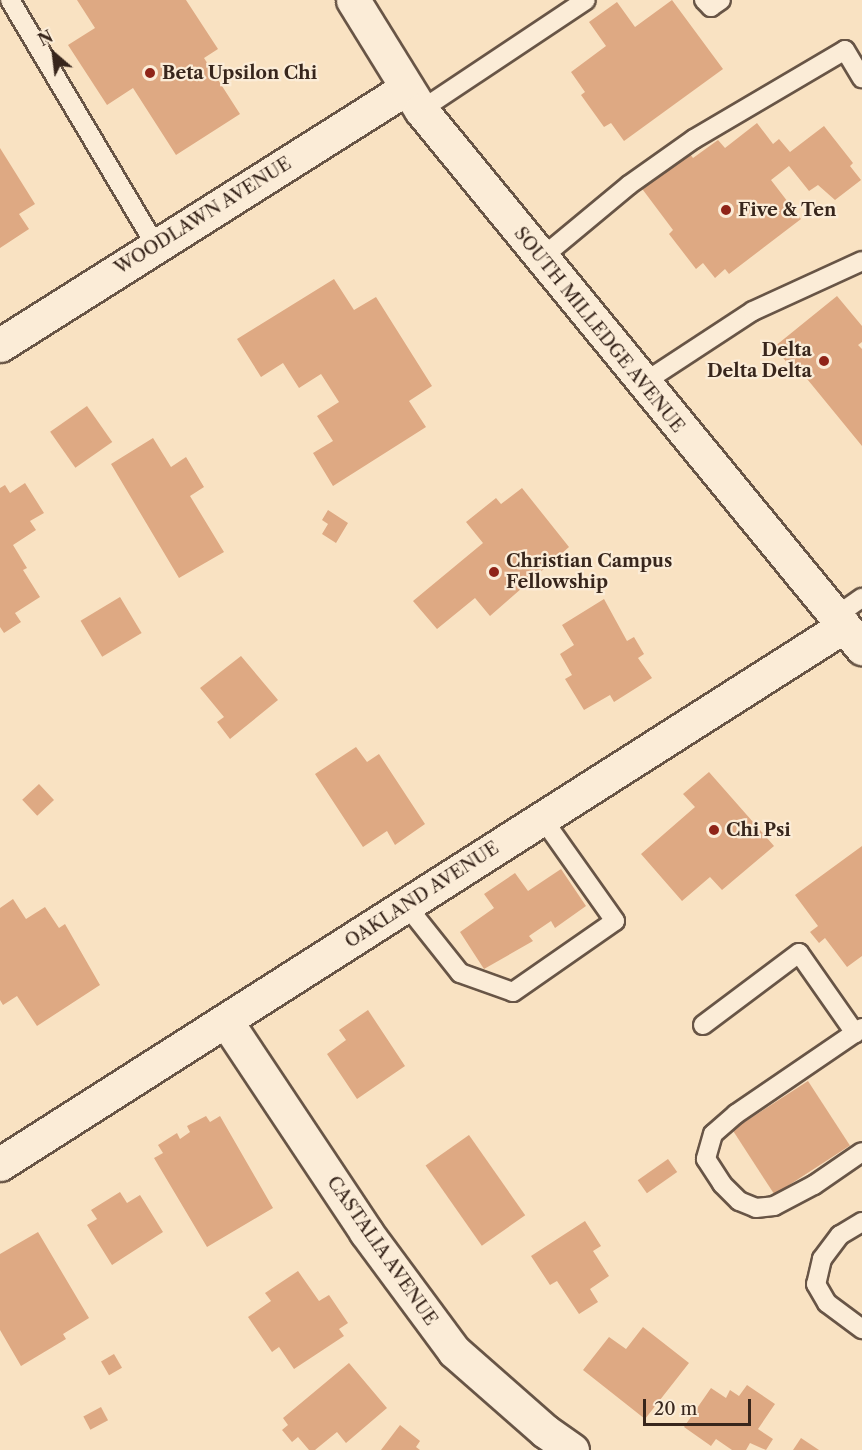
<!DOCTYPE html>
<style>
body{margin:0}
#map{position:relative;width:862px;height:1450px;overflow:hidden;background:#f9e2c2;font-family:"Libre Caslon Text",serif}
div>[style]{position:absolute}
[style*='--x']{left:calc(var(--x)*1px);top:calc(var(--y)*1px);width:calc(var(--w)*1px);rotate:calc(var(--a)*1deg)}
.building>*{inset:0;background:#dea983;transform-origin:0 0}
.roads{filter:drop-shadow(2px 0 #685546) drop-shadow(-2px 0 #685546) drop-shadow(0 2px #685546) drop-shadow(0 -2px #685546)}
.service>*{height:18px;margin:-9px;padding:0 9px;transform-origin:9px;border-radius:9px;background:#fbecd7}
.minor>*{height:33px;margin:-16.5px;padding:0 16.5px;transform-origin:16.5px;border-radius:16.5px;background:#fbecd7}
.secondary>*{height:33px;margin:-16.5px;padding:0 16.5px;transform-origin:16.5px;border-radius:16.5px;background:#fbecd7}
.dots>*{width:16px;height:16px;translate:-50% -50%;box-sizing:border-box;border:3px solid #fbecd7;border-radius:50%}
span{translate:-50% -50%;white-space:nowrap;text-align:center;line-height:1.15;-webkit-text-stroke:4.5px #fbecd7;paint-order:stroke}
.poi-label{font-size:18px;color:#38261c;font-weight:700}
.left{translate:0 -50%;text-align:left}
.right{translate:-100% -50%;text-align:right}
.street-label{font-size:18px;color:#38261c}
.north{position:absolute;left:24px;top:24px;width:60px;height:60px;-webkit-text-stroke:4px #fbecd7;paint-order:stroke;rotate:332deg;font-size:16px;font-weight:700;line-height:24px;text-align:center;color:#38261c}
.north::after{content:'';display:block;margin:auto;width:21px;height:27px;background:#38261c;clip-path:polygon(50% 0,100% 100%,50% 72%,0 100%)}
.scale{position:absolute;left:643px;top:1399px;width:108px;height:27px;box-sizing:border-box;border:3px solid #38261c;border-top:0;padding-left:8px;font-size:18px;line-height:21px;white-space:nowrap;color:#38261c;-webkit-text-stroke:4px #fbecd7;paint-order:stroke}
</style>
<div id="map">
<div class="building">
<i style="clip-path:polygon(77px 0,186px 0,218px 49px,204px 58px,240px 114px,176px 155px,133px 88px,107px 105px,68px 45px,95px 28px)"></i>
<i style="clip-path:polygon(672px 0,723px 69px,624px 141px,611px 123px,604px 127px,581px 95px,585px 92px,571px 72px,606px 46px,589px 22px,617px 2px,635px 27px)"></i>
<i style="clip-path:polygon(757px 123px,773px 144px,779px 139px,790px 152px,824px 126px,853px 163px,850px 166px,861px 180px,835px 200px,818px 185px,809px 191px,789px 166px,771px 180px,801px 219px,729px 274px,725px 269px,715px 278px,703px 263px,696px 269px,669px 234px,673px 230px,640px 186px,687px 150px,693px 158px,718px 140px,725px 148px)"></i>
<i style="clip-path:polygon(0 148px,35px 204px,19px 214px,29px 229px,0 248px)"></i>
<i style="clip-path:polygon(334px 279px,354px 310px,376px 297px,432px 386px,409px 401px,426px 427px,333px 486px,313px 453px,333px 441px,317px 416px,339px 402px,321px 374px,299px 388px,283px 363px,261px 377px,237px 339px)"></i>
<i style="clip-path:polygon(837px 296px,862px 326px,862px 342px,858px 345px,862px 349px,862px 446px,803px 374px,799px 377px,774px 347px)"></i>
<i style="left:87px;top:406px;width:44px;height:45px;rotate:55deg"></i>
<i style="clip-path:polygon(153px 438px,171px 467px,186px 457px,204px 487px,190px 496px,224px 552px,179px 578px,111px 464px)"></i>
<i style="clip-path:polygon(25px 483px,44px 513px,30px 521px,36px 530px,13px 545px,27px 568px,23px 570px,40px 597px,15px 613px,21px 622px,4px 633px,0 627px,0 488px,5px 485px,10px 493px)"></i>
<i style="clip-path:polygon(522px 488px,569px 547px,490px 616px,475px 598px,437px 629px,413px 601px,483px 543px,466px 522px,496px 498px,501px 504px)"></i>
<i style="clip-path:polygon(328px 510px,348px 523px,336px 543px,322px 534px,328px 524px,322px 520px)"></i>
<i style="left:120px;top:597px;width:42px;height:46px;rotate:59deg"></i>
<i style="clip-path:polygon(604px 599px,627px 641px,634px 637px,644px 654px,638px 658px,652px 678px,614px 702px,610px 695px,584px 710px,565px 679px,572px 675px,560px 654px,574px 645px,562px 625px)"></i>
<i style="clip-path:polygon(241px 656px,278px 700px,230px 739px,217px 722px,224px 717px,200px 688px)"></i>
<i style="clip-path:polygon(356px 747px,367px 762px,379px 754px,425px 824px,395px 845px,387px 831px,363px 847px,315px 774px)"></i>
<i style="clip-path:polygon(709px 772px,774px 846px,722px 890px,710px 877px,682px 901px,641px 854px,695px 807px,683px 794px)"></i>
<i style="left:39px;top:784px;width:22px;height:23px;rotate:47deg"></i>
<i style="clip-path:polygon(862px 846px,862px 956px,847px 967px,825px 938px,819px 943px,810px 932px,818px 926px,795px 895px)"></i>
<i style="clip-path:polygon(561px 869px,586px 906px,555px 928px,551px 921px,529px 936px,533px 941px,484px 969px,460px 932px,494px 908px,484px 894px,515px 873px,528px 891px)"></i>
<i style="clip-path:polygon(13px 899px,26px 919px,45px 907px,59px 928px,65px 924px,100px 985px,37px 1026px,17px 996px,3px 1005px,0 1000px,0 908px)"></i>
<i style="clip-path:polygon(368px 1010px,405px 1066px,357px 1099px,327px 1054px,346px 1040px,339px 1030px)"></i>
<i style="left:808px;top:1081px;width:77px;height:90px;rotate:57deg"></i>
<i style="clip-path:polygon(206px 1116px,210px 1122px,220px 1116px,273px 1208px,207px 1247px,154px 1158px,163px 1153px,158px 1145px,177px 1133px,180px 1139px,190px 1132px,187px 1126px)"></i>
<i style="left:469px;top:1135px;width:98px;height:53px;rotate:55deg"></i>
<i style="left:668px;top:1159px;width:16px;height:37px;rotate:55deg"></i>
<i style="clip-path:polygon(120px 1192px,127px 1203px,140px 1195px,163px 1232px,112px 1265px,87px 1225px,97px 1219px,91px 1210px)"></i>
<i style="clip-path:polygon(585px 1221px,601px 1246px,593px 1251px,609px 1276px,590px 1289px,598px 1302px,579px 1314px,557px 1281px,550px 1285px,531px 1256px)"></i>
<i style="clip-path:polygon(38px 1232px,89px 1318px,63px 1334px,66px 1339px,21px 1366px,0 1330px,0 1254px)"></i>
<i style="clip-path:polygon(298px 1271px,319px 1301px,329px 1295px,348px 1323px,339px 1329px,344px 1336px,294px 1369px,279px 1347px,272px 1352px,248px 1317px,271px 1301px,265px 1293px)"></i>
<i style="clip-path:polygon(643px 1327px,689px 1363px,645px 1419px,583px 1370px,609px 1337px,626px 1349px)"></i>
<i style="left:114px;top:1354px;width:16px;height:15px;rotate:60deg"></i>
<i style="clip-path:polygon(349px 1363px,387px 1408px,346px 1443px,337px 1432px,315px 1450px,309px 1450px,298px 1437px,292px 1442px,282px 1430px,288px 1425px,283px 1418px)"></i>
<i style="clip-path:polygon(747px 1385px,775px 1404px,758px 1429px,773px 1439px,766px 1450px,750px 1443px,746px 1450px,732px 1450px,716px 1439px,711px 1446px,684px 1427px,711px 1388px,726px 1398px,730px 1390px,739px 1396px)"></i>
<i style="left:101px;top:1407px;width:15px;height:20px;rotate:62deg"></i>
<i style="clip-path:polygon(400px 1425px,420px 1441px,416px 1447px,420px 1450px,381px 1450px)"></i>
<i style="clip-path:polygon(801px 1438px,819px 1450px,793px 1450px)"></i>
</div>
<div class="roads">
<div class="service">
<i style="--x:10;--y:0;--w:286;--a:59.3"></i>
<i style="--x:704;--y:0;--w:10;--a:45"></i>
<i style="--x:711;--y:7;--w:12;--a:-35"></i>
<i style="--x:421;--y:110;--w:198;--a:-33.7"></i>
<i style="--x:540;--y:259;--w:116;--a:-39.7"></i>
<i style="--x:629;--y:185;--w:80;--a:-35.3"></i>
<i style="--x:694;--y:139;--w:175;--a:-30.5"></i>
<i style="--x:845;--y:50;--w:33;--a:59"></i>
<i style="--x:643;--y:383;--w:131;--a:-33.2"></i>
<i style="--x:753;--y:311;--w:120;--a:-24.6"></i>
<i style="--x:836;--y:616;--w:32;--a:-35"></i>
<i style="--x:406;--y:905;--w:87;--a:51.5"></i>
<i style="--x:460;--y:973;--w:56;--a:19.7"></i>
<i style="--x:513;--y:992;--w:124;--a:-34.8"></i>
<i style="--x:615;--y:921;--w:126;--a:-125.3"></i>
<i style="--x:703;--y:1025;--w:120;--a:-36.9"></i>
<i style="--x:799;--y:953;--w:98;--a:55"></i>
<i style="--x:862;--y:1028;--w:153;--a:145.7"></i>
<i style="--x:736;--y:1114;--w:30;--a:139"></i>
<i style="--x:713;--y:1134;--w:26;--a:106"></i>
<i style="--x:706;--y:1159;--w:30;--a:57"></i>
<i style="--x:722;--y:1184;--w:24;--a:45"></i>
<i style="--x:739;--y:1201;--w:18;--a:22"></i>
<i style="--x:756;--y:1208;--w:18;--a:-6"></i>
<i style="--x:774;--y:1206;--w:45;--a:-27.7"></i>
<i style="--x:814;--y:1185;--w:58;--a:-34.5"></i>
<i style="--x:862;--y:1222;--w:26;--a:149"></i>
<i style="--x:840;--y:1235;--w:30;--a:127"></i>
<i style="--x:822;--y:1259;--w:26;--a:103"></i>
<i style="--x:816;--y:1284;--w:22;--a:60"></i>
<i style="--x:827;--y:1303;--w:44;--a:36.6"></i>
</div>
<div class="minor">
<i style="--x:0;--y:345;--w:481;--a:-32.3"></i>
<i style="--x:226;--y:1021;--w:253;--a:56.4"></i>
<i style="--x:366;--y:1232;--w:148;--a:53.5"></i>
<i style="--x:454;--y:1351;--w:121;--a:41.3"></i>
<i style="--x:545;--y:1431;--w:33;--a:35"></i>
<i style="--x:0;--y:1164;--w:1001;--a:-32.52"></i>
</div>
<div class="secondary">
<i style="--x:353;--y:0;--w:129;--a:58.3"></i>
<i style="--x:421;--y:110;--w:696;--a:50.66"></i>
</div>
</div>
<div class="dots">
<i style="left:150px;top:73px;background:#8f2418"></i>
<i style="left:726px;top:210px;background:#8f2418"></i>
<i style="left:824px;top:361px;background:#8f2418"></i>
<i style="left:494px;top:572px;background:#8f2418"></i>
<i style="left:714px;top:830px;background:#8f2418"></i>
</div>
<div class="poi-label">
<span class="left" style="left:162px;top:73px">Beta Upsilon Chi</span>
<span class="left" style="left:738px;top:210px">Five &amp; Ten</span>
<span class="right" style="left:812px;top:361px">Delta<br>Delta Delta</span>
<span class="left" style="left:506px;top:572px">Christian Campus<br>Fellowship</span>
<span class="left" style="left:726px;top:830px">Chi Psi</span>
</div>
<div class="street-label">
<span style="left:203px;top:216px;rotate:-32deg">WOODLAWN AVENUE</span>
<span style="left:599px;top:330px;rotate:51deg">SOUTH MILLEDGE AVENUE</span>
<span style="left:422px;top:895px;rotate:-33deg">OAKLAND AVENUE</span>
<span style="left:382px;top:1251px;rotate:55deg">CASTALIA AVENUE</span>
</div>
<div class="north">N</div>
<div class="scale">20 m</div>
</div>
